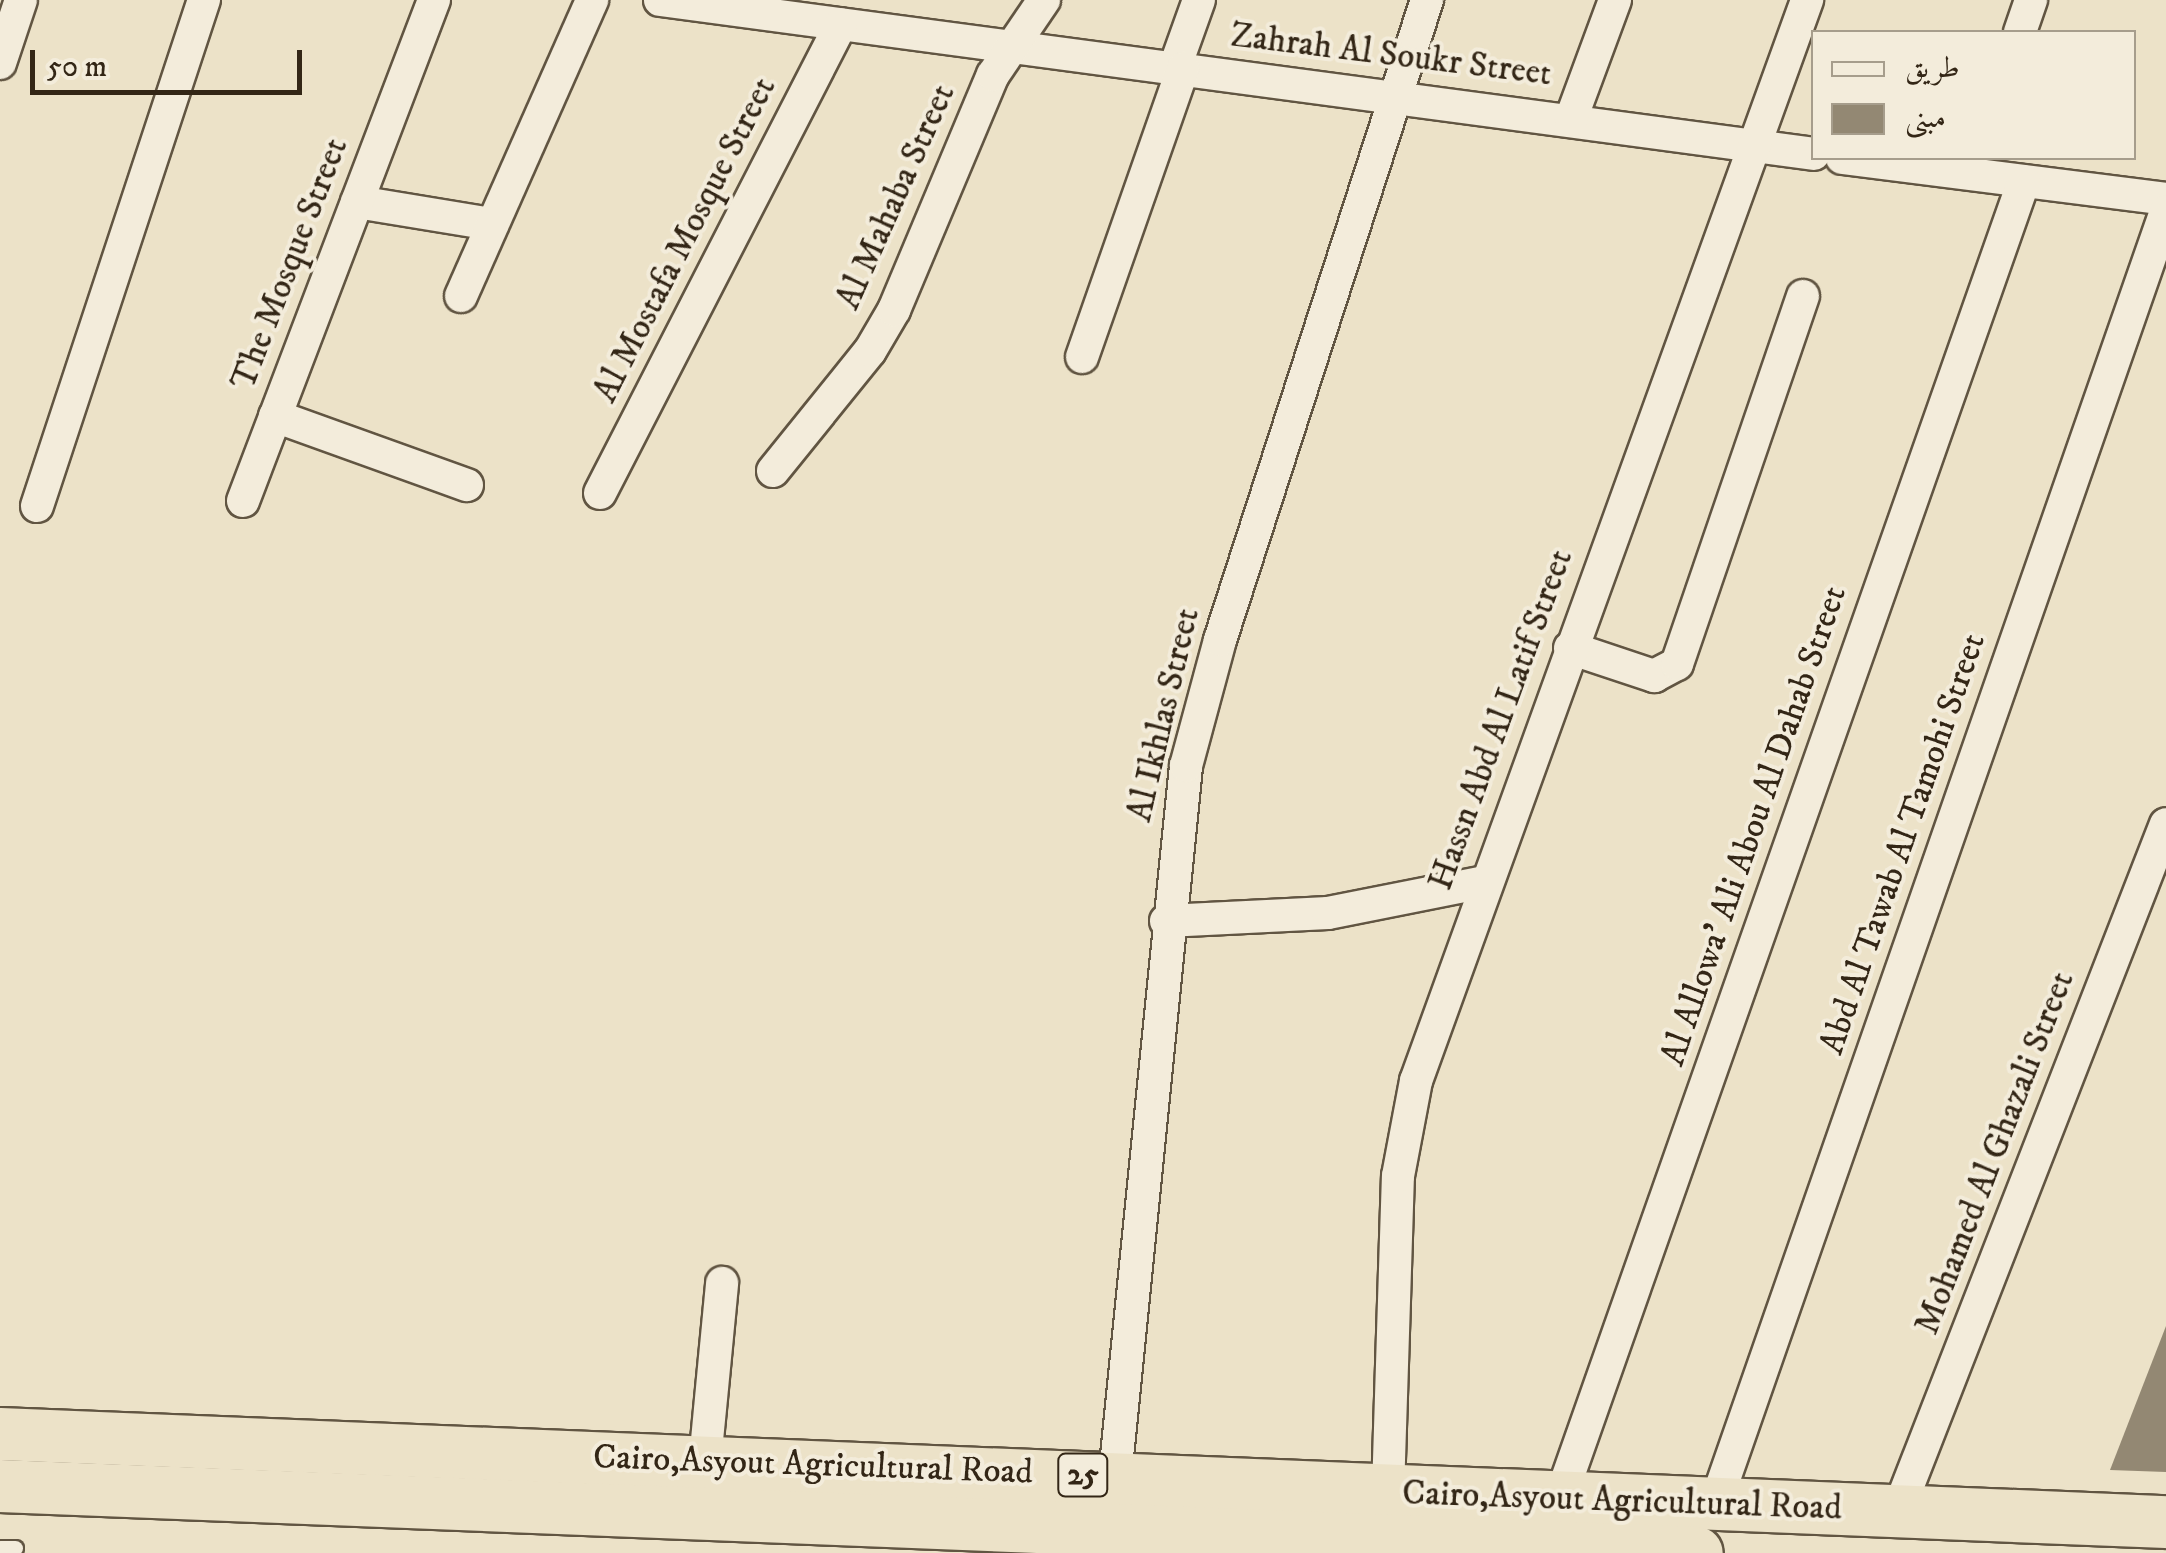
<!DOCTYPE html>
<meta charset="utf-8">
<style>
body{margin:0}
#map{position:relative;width:2166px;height:1553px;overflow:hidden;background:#ece2c8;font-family:"IM FELL DW Pica",Amiri,serif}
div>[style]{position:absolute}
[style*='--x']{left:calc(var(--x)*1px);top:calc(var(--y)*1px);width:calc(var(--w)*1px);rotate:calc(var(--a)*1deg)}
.building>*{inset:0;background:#938873}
.roads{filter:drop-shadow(2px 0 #615542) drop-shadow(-2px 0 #615542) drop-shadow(0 2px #615542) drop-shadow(0 -2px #615542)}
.service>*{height:15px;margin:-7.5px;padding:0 7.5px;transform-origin:7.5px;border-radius:7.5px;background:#f3ecdb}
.minor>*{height:32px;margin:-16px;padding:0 16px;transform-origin:16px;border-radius:16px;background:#f3ecdb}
.trunk>*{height:52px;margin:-26px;padding:0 26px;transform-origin:26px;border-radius:26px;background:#ece2c8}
span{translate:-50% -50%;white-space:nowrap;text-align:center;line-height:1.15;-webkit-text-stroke:8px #f3ecdb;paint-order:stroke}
.shield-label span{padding:2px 8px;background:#f3ecdb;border:2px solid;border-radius:8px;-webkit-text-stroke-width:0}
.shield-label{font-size:32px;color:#332616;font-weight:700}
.street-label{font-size:35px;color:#332616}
.legend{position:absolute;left:1811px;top:30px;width:325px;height:130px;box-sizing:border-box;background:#f3ecdb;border:2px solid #a69d8c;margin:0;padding:12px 18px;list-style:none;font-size:30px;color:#332616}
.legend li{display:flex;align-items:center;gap:20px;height:50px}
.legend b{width:50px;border:2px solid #a69d8c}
.scale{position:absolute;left:30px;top:50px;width:272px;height:45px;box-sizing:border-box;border:5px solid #332616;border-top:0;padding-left:12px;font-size:30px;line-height:35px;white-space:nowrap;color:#332616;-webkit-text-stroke:8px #f3ecdb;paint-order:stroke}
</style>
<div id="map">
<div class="building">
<i style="clip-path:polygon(2166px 1326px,2166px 1472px,2110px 1470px)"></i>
</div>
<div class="roads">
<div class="service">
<i style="--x:0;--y:1548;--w:15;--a:0"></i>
</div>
<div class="minor">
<i style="--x:660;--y:0;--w:1164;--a:7.6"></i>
<i style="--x:2020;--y:32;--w:34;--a:-71"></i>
<i style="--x:0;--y:63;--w:66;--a:-71.6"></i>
<i style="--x:1175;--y:67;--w:71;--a:-70.3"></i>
<i style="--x:1571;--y:119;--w:127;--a:-69.7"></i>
<i style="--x:1842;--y:158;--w:327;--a:7.2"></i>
<i style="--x:357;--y:202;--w:137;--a:9.3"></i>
<i style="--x:461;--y:296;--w:324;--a:-66.1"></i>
<i style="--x:1082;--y:357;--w:306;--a:-70.7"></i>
<i style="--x:275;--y:416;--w:204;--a:19.8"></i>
<i style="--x:773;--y:471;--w:154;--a:-51.1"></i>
<i style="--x:870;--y:351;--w:48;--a:-59.7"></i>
<i style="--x:894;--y:310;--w:255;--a:-67.2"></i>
<i style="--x:993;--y:75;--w:91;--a:-55.8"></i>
<i style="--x:600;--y:493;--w:527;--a:-62.8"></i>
<i style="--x:243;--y:501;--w:536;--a:-69.13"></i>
<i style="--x:37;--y:506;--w:533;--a:-71.74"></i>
<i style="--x:1570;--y:648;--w:89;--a:18.4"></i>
<i style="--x:1654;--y:676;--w:26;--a:-28"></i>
<i style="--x:1677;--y:664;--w:389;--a:-71.1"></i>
<i style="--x:1166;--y:921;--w:162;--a:-2.8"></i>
<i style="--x:1328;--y:913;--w:160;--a:-11.2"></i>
<i style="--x:705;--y:1461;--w:179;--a:-84.5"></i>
<i style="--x:1115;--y:1476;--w:714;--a:-84.29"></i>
<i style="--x:1186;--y:766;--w:131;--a:-74.9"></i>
<i style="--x:1220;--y:640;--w:673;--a:-72.08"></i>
<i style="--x:1388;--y:1492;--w:316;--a:-88.2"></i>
<i style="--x:1398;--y:1176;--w:97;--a:-79.3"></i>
<i style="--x:1416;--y:1081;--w:1150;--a:-70.11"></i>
<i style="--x:1560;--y:1499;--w:1397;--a:-70.61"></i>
<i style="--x:1715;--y:1505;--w:1370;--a:-70.78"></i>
<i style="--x:1898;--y:1511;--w:737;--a:-68.69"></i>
</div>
<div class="trunk">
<i style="--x:0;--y:1434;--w:2168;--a:2.33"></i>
<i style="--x:0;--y:1486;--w:1698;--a:2.26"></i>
</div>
</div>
<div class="shield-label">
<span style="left:1083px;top:1475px">25</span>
</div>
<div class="street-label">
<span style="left:1391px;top:55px;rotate:7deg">Zahrah Al Soukr Street</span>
<span style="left:896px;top:197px;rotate:-66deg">Al Mahaba Street</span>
<span style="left:685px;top:240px;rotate:-63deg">Al Mostafa Mosque Street</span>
<span style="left:290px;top:264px;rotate:-69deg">The Mosque Street</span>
<span style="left:1164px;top:715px;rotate:-77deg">Al Ikhlas Street</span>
<span style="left:1501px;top:720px;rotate:-70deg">Hassn Abd Al Latif Street</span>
<span style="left:1754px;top:826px;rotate:-71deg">Al Allowa' Ali Abou Al Dahab Street</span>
<span style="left:1903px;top:844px;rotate:-71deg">Abd Al Tawab Al Tamohi Street</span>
<span style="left:1995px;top:1153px;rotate:-69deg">Mohamed Al Ghazali Street</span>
<span style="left:813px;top:1465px;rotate:2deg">Cairo,Asyout Agricultural Road</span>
<span style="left:1622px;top:1501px;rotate:2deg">Cairo,Asyout Agricultural Road</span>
</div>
<ul class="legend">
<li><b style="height:12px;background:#f3ecdb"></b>طريق</li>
<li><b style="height:28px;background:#938873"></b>مبنى</li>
</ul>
<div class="scale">50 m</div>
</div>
